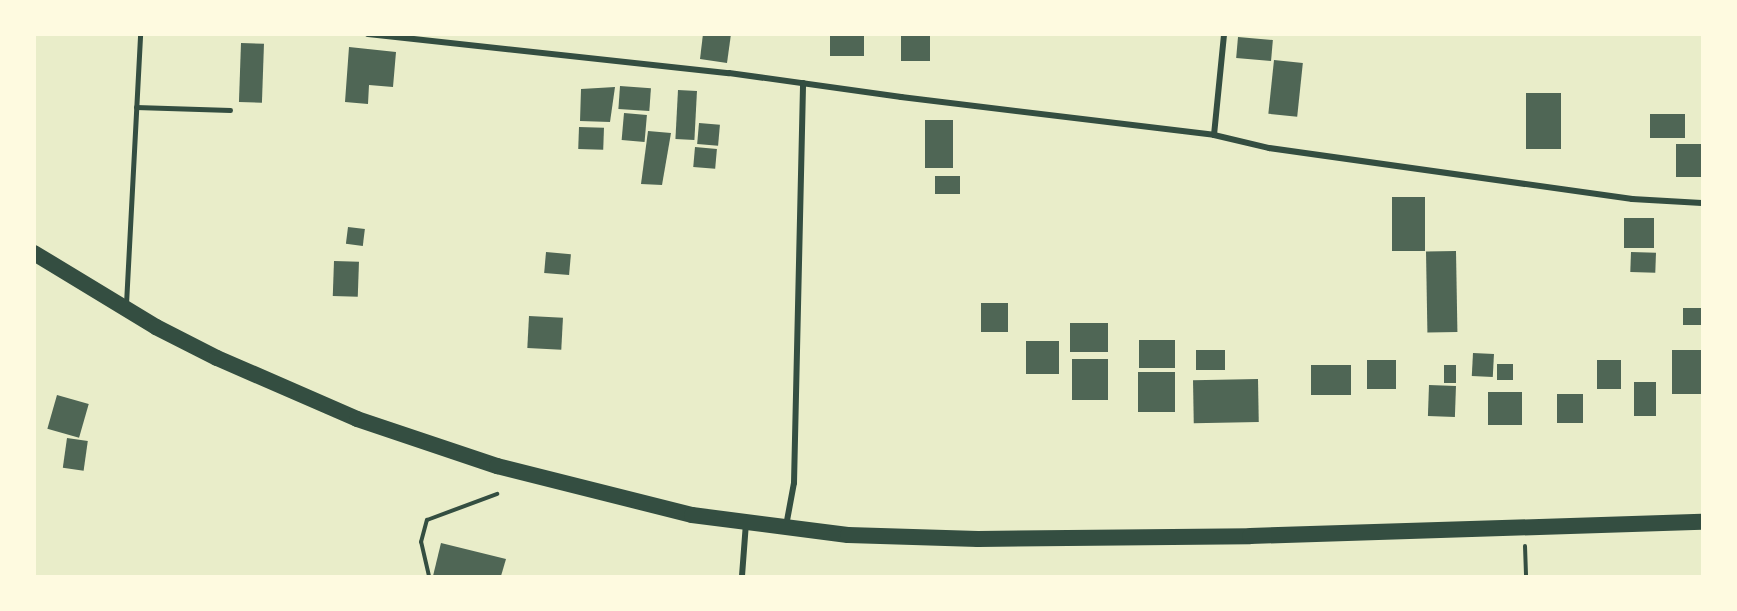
<!DOCTYPE html>
<style>
body{margin:0}
#map{position:relative;width:1737px;height:611px;overflow:hidden;background:#e9edc9;font-family:Ubuntu,sans-serif}
div>[style]{position:absolute}
[style*='--x']{left:calc(var(--x)*1px);top:calc(var(--y)*1px);width:calc(var(--w)*1px);rotate:calc(var(--a)*1deg)}
.building>*{inset:0;background:#4f6655;transform-origin:0 0}
.path>*{height:4px;margin:-2px;padding:0 2px;transform-origin:2px;border-radius:2px;background:#344e41}
.service>*{height:4.5px;margin:-2.25px;padding:0 2.25px;transform-origin:2.25px;border-radius:2.25px;background:#344e41}
.minor>*{height:6px;margin:-3px;padding:0 3px;transform-origin:3px;border-radius:3px;background:#344e41}
.trunk>*{height:16px;margin:-8px;padding:0 8px;transform-origin:8px;border-radius:8px;background:#344e41}
span{translate:-50% -50%;white-space:nowrap;text-align:center;line-height:1.15;-webkit-text-stroke:4.5px #fefae0;paint-order:stroke}
.frame{position:absolute;inset:0;border:36px solid #fefae0;pointer-events:none}
</style>
<div id="map">
<div class="building">
<i style="clip-path:polygon(703px 34px,731px 34px,727px 63px,700px 59px)"></i>
<i style="left:830px;top:34px;width:34px;height:22px"></i>
<i style="left:901px;top:34px;width:29px;height:27px"></i>
<i style="left:1238px;top:37px;width:35px;height:21px;rotate:5deg"></i>
<i style="left:241px;top:43px;width:23px;height:59px;rotate:2deg"></i>
<i style="clip-path:polygon(349px 47px,396px 52px,393px 87px,369px 85px,368px 104px,345px 102px)"></i>
<i style="left:1274px;top:60px;width:29px;height:54px;rotate:6deg"></i>
<i style="left:620px;top:86px;width:31px;height:23px;rotate:4deg"></i>
<i style="clip-path:polygon(615px 87px,610px 122px,580px 121px,581px 89px)"></i>
<i style="left:678px;top:90px;width:19px;height:49px;rotate:3deg"></i>
<i style="left:1526px;top:93px;width:35px;height:56px"></i>
<i style="left:624px;top:113px;width:23px;height:27px;rotate:5deg"></i>
<i style="left:1650px;top:114px;width:35px;height:24px"></i>
<i style="left:925px;top:120px;width:28px;height:48px"></i>
<i style="left:699px;top:123px;width:21px;height:21px;rotate:5deg"></i>
<i style="left:579px;top:127px;width:25px;height:22px;rotate:2deg"></i>
<i style="clip-path:polygon(648px 131px,671px 133px,662px 185px,641px 184px)"></i>
<i style="left:1676px;top:144px;width:26px;height:33px"></i>
<i style="left:695px;top:147px;width:22px;height:20px;rotate:5deg"></i>
<i style="left:935px;top:176px;width:25px;height:18px"></i>
<i style="left:1392px;top:197px;width:33px;height:54px"></i>
<i style="left:1624px;top:218px;width:30px;height:30px"></i>
<i style="left:348px;top:227px;width:17px;height:17px;rotate:7deg"></i>
<i style="left:1456px;top:251px;width:81px;height:30px;rotate:89deg"></i>
<i style="left:546px;top:252px;width:25px;height:21px;rotate:5deg"></i>
<i style="left:1631px;top:252px;width:25px;height:20px;rotate:2deg"></i>
<i style="left:334px;top:261px;width:25px;height:35px;rotate:2deg"></i>
<i style="left:981px;top:303px;width:27px;height:29px"></i>
<i style="left:1683px;top:308px;width:19px;height:17px"></i>
<i style="left:529px;top:316px;width:34px;height:32px;rotate:3deg"></i>
<i style="left:1108px;top:323px;width:29px;height:38px;rotate:90deg"></i>
<i style="left:1139px;top:340px;width:36px;height:28px"></i>
<i style="left:1026px;top:341px;width:33px;height:33px"></i>
<i style="left:1196px;top:350px;width:29px;height:20px"></i>
<i style="left:1672px;top:350px;width:30px;height:44px"></i>
<i style="left:1473px;top:353px;width:21px;height:23px;rotate:3deg"></i>
<i style="left:1072px;top:359px;width:36px;height:41px"></i>
<i style="left:1367px;top:360px;width:29px;height:29px"></i>
<i style="left:1597px;top:360px;width:24px;height:29px"></i>
<i style="left:1497px;top:364px;width:16px;height:16px"></i>
<i style="left:1311px;top:365px;width:40px;height:30px"></i>
<i style="left:1444px;top:365px;width:12px;height:18px"></i>
<i style="left:1138px;top:372px;width:37px;height:40px"></i>
<i style="left:1258px;top:379px;width:43px;height:65px;rotate:89deg"></i>
<i style="left:1634px;top:382px;width:22px;height:34px"></i>
<i style="left:1429px;top:385px;width:27px;height:31px;rotate:2deg"></i>
<i style="left:1488px;top:392px;width:34px;height:33px"></i>
<i style="left:1557px;top:394px;width:26px;height:29px"></i>
<i style="left:57px;top:395px;width:33px;height:35px;rotate:16deg"></i>
<i style="left:67px;top:438px;width:21px;height:30px;rotate:8deg"></i>
<i style="clip-path:polygon(441px 543px,506px 559px,501px 576px,433px 576px)"></i>
</div>
<div class="path">
<i style="--x:1525;--y:546;--w:30;--a:88"></i>
<i style="--x:429;--y:576;--w:35;--a:-103"></i>
<i style="--x:421;--y:542;--w:23;--a:-75"></i>
<i style="--x:427;--y:520;--w:75;--a:-20.4"></i>
</div>
<div class="service">
<i style="--x:136;--y:107;--w:94;--a:1.8"></i>
<i style="--x:126;--y:304;--w:270;--a:-87"></i>
</div>
<div class="minor">
<i style="--x:368;--y:34;--w:363;--a:6.2"></i>
<i style="--x:729;--y:73;--w:174;--a:7.9"></i>
<i style="--x:901;--y:97;--w:315;--a:6.9"></i>
<i style="--x:1214;--y:135;--w:57;--a:13.3"></i>
<i style="--x:1269;--y:148;--w:367;--a:8"></i>
<i style="--x:1632;--y:199;--w:70;--a:3.3"></i>
<i style="--x:1214;--y:135;--w:101;--a:-84.3"></i>
<i style="--x:786;--y:526;--w:44;--a:-79.5"></i>
<i style="--x:794;--y:483;--w:400;--a:-88.7"></i>
<i style="--x:742;--y:576;--w:53;--a:-85.7"></i>
</div>
<div class="trunk">
<i style="--x:34;--y:253;--w:143;--a:31.2"></i>
<i style="--x:156;--y:327;--w:68;--a:26.9"></i>
<i style="--x:217;--y:358;--w:153;--a:23.5"></i>
<i style="--x:357;--y:419;--w:148;--a:18.6"></i>
<i style="--x:497;--y:466;--w:201;--a:14.1"></i>
<i style="--x:692;--y:515;--w:157;--a:7.3"></i>
<i style="--x:848;--y:535;--w:130;--a:1.8"></i>
<i style="--x:978;--y:539;--w:272;--a:-0.6"></i>
<i style="--x:1250;--y:536;--w:452;--a:-1.8"></i>
</div>
<div class="frame"></div>
</div>
